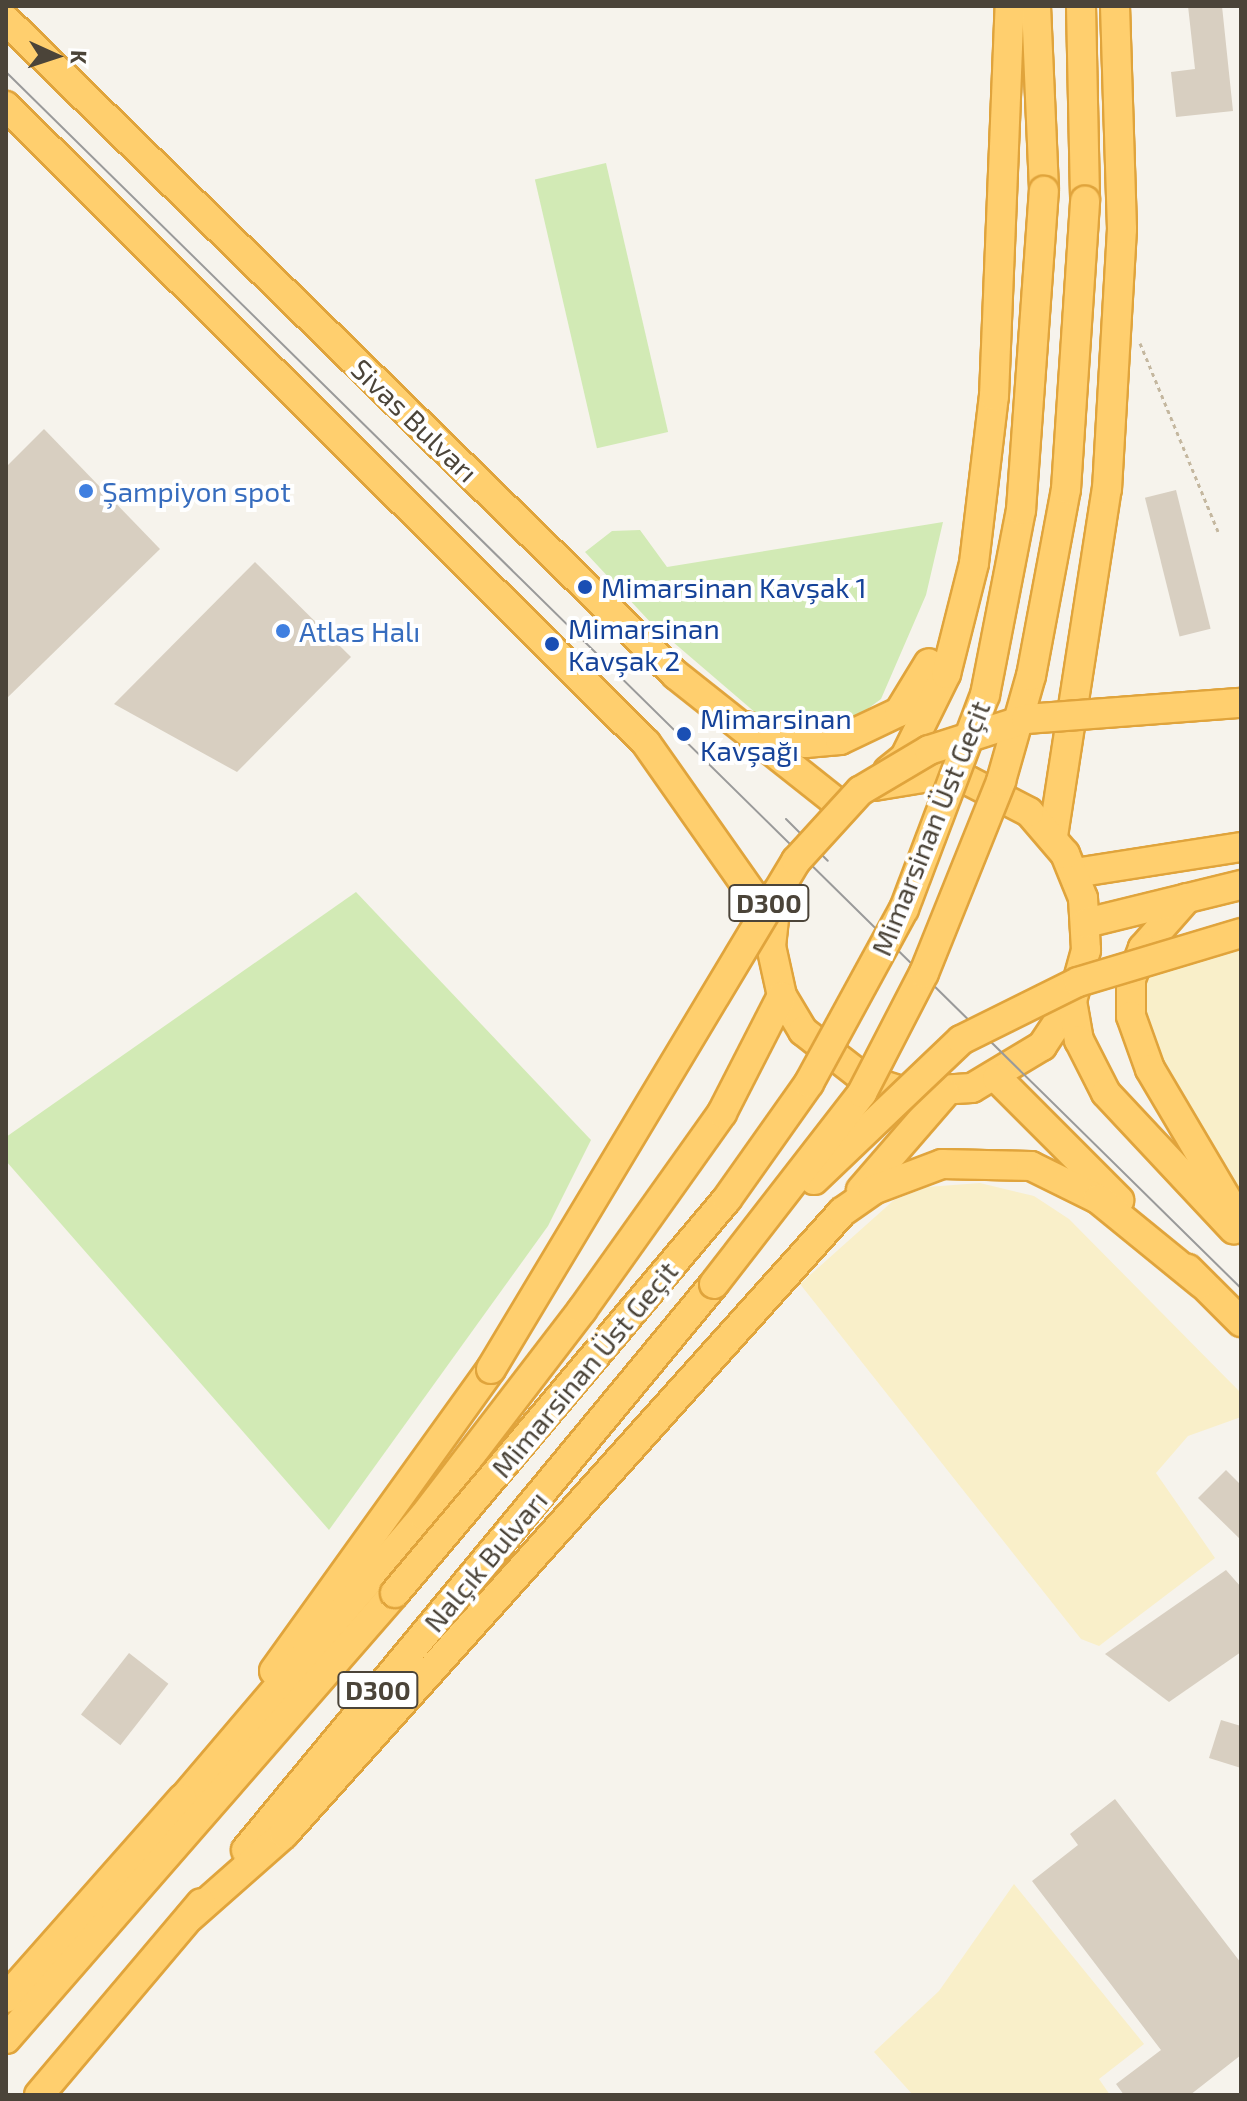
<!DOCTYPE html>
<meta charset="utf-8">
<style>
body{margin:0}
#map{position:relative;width:1247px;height:2101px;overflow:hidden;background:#f6f3ec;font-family:"Exo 2",sans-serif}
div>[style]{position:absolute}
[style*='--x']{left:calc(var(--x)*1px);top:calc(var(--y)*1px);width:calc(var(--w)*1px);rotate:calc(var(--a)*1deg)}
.green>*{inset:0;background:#d2eab5;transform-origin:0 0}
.sand>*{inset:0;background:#f9efc9}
.building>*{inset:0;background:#d8cfc1;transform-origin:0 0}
.path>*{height:3px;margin-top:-1.5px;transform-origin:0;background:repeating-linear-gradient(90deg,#c4b79f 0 4px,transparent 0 8px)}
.roads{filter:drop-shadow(2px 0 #e0a43c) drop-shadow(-2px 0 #e0a43c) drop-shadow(0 2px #e0a43c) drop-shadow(0 -2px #e0a43c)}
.highway>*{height:28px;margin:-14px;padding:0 14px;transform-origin:14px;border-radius:14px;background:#ffcf6e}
.tram>*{height:2px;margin:-1px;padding:0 1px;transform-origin:1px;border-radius:1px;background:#9a9a9a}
.bridges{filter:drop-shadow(2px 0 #e0a43c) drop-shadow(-2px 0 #e0a43c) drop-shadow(0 2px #e0a43c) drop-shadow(0 -2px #e0a43c)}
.highway-bridge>*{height:28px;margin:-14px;padding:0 14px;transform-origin:14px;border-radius:14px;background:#ffcf6e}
.dots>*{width:22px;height:22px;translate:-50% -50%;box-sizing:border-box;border:4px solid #fff;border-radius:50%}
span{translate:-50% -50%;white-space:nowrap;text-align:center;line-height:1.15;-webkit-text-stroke:8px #fff;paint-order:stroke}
.shield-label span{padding:2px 6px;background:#fff;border:2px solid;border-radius:6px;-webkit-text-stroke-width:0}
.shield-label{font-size:26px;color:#4b4439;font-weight:700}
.street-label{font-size:28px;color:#4b4439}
.shop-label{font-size:28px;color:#366cbe}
.left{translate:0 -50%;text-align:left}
.transit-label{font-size:28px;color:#164399}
.frame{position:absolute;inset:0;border:8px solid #4b4439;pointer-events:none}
.north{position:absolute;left:16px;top:16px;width:80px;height:80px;-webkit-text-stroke:6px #fff;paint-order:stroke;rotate:93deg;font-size:22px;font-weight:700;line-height:32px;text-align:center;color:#4b4439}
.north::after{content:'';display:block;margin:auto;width:28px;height:36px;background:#4b4439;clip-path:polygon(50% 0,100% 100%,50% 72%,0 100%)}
</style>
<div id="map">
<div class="green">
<i style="left:606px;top:163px;width:276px;height:73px;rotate:77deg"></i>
<i style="clip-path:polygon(943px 522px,926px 595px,881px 699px,858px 716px,818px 728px,757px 714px,652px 624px,585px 552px,612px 531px,640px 530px,667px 567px)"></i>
<i style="clip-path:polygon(356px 892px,591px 1140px,548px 1226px,329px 1530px,6px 1161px,6px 1137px)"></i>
</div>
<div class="sand">
<i style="clip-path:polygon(1241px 949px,1241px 1197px,1154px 1061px,1144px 1010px,1148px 973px)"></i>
<i style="clip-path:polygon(980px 1183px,1034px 1196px,1069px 1219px,1241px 1393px,1241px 1417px,1188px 1436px,1156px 1473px,1215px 1558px,1099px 1646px,1081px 1639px,800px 1284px,894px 1200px,927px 1187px)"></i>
<i style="clip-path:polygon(1014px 1884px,1144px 2044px,1099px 2079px,1110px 2095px,913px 2095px,874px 2052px,939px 1991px)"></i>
</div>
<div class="building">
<i style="clip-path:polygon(1188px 6px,1222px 6px,1233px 111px,1176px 117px,1171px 72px,1195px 69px)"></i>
<i style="clip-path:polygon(44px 429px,160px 549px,6px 699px,6px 467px)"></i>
<i style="left:1176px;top:490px;width:143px;height:32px;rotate:76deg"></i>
<i style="clip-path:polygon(255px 562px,351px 657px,237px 772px,114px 704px)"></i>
<i style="clip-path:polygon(1226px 1470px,1241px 1485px,1241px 1540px,1198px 1498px)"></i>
<i style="clip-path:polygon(1226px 1570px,1241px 1587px,1241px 1652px,1169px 1702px,1105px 1654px)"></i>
<i style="left:129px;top:1653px;width:50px;height:78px;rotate:38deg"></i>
<i style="clip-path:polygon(1221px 1720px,1241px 1726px,1241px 1768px,1209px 1758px)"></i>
<i style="clip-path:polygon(1115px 1799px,1241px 1963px,1241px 2055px,1190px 2095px,1124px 2095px,1116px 2084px,1161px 2050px,1032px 1881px,1078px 1845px,1070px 1834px)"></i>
</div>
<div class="path">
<i style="--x:1140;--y:343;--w:204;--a:67.5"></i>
</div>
<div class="roads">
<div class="highway">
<i style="--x:1036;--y:6;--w:185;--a:87.5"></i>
<i style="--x:1081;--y:6;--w:195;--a:88.8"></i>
<i style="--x:6;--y:20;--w:937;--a:44.35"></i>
<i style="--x:676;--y:675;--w:208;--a:38.4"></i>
<i style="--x:6;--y:106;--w:903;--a:44.87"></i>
<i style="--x:646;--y:743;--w:218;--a:54.9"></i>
<i style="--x:745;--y:726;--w:63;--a:15.6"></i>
<i style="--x:806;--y:743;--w:34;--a:-5"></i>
<i style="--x:840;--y:740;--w:65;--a:-25.4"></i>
<i style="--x:899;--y:712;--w:57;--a:-58.5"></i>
<i style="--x:888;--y:771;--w:22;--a:-39"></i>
<i style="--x:905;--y:757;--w:93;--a:-63.7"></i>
<i style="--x:946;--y:674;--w:114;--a:-75.8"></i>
<i style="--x:974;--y:563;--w:168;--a:-83.2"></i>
<i style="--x:994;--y:396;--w:390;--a:-87.7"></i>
<i style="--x:1053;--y:836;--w:351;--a:-81.2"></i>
<i style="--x:1107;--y:489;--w:260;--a:-86.7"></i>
<i style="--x:1122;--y:229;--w:223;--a:-91.8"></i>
<i style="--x:1075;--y:873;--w:168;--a:-8.9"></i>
<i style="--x:777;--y:892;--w:54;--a:96.3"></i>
<i style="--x:771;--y:946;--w:51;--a:77.6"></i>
<i style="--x:782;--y:996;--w:41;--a:59"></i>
<i style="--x:803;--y:1031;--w:80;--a:37.9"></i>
<i style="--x:866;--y:1080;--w:41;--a:17.1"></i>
<i style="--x:905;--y:1092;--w:67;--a:-3.4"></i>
<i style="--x:972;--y:1088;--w:82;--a:-31"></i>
<i style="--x:1042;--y:1046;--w:54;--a:-56.3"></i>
<i style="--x:1072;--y:1001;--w:53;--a:-74.6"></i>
<i style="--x:1086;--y:950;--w:52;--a:-93.3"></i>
<i style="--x:1083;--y:898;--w:48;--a:-112.2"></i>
<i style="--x:1065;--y:854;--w:55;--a:-130.6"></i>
<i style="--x:1029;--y:812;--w:68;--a:-152.7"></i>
<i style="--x:969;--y:781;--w:34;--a:-172"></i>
<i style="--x:935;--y:776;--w:63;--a:170.8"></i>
<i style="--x:1187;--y:898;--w:67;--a:131.3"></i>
<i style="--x:1143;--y:948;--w:33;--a:111"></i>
<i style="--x:1131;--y:979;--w:37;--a:90"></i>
<i style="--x:1131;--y:1016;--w:56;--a:70.3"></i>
<i style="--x:1150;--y:1069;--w:179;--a:59.4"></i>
<i style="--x:1086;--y:923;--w:160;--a:-13.8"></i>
<i style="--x:1072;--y:1001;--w:40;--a:80"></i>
<i style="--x:1079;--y:1040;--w:59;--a:63"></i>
<i style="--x:1106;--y:1093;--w:187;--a:46.9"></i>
<i style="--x:997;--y:1078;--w:173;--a:45"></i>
<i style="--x:861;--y:1190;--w:128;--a:-49.1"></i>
<i style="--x:1188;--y:1269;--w:75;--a:45"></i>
<i style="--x:274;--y:1671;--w:372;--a:-54.3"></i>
<i style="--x:171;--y:1813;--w:390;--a:-49.6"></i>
<i style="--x:424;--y:1516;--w:260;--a:-52.5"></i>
<i style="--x:582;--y:1310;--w:242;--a:-54.6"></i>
<i style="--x:722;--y:1113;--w:131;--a:-62.9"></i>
<i style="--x:246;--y:1850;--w:734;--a:-50.41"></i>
<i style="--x:190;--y:1917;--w:125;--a:-41.4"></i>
<i style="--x:284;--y:1834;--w:836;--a:-48.1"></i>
<i style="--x:842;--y:1212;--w:38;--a:-35"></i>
<i style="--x:873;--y:1190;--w:74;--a:-20.6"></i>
<i style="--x:942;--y:1164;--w:89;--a:1.3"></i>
<i style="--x:1031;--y:1166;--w:75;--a:26.2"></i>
<i style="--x:1098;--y:1199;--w:133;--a:39.2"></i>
<i style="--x:6;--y:1998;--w:266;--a:-48.5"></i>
<i style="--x:6;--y:2039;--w:592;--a:-48.91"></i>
<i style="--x:39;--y:2095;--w:251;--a:-49.8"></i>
</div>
</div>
<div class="tram">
<i style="--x:6;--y:72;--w:1733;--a:44.56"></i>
<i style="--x:786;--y:819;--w:59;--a:45"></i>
</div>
<div class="bridges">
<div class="highway-bridge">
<i style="--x:814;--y:1180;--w:203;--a:-43.6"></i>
<i style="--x:961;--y:1040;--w:131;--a:-26.4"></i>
<i style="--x:1078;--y:982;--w:170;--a:-16.7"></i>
<i style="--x:714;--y:1284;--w:242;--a:-52.2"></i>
<i style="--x:862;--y:1093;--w:135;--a:-62.7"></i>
<i style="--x:924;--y:973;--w:207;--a:-68.1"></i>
<i style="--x:1001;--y:781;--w:109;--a:-74.1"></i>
<i style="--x:1031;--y:676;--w:190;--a:-79.4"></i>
<i style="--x:1066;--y:489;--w:289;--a:-86.2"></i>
<i style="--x:491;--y:1369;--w:593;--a:-59.02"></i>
<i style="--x:796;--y:861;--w:95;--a:-47.6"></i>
<i style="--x:860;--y:791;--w:80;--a:-30.7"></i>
<i style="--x:929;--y:750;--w:102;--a:-17.7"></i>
<i style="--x:1026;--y:719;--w:216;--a:-4.3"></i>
<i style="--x:395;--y:1593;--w:515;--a:-49.88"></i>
<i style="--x:727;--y:1199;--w:142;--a:-54.7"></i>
<i style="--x:809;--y:1083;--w:198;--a:-61.4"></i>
<i style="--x:904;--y:909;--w:229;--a:-69.3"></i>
<i style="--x:985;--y:695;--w:188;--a:-79"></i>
<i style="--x:1021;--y:510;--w:320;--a:-85.9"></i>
</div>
</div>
<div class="dots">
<i style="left:86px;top:491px;background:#3f7fe0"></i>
<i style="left:585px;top:587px;background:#1a4fb4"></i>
<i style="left:283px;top:631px;background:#3f7fe0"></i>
<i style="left:552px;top:644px;background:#1a4fb4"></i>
<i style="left:684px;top:734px;background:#1a4fb4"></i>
</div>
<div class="shield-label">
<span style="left:769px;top:903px">D300</span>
<span style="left:378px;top:1690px">D300</span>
</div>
<div class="street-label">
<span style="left:415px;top:420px;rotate:44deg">Sivas Bulvarı</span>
<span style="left:930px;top:828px;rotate:-68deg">Mimarsinan Üst Geçit</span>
<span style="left:584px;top:1369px;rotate:-50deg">Mimarsinan Üst Geçit</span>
<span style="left:485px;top:1561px;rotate:-50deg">Nalçık Bulvarı</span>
</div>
<div class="shop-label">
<span class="left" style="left:102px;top:491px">Şampiyon spot</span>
<span class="left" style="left:299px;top:631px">Atlas Halı</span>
</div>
<div class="transit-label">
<span class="left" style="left:601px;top:587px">Mimarsinan Kavşak 1</span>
<span class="left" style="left:568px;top:644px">Mimarsinan<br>Kavşak 2</span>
<span class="left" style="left:700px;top:734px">Mimarsinan<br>Kavşağı</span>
</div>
<div class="frame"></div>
<div class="north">K</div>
</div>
